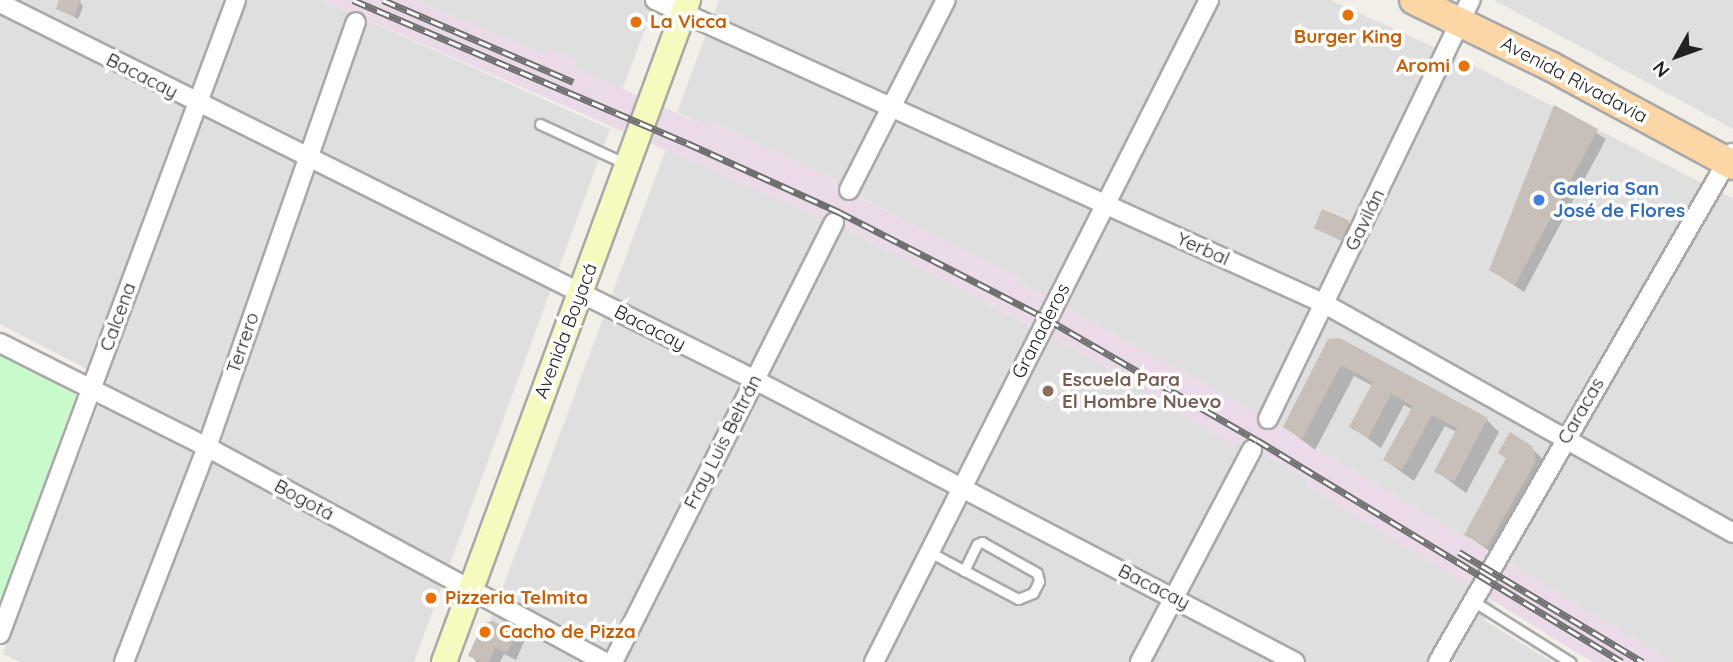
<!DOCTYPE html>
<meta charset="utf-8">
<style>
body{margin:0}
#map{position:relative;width:1733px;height:662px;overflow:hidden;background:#f2efe9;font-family:Quicksand,sans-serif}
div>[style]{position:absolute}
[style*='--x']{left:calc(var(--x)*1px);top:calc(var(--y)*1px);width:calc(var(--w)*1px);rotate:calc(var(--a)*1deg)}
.residential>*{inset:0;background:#e0dfdf}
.industrial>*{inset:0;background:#ebdbe8}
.park>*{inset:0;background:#c8facc}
.shadow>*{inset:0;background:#0003}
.building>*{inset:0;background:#c7bfb8;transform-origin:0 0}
.roads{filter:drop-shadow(2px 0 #a9a9a9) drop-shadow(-2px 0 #a9a9a9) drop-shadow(0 2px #a9a9a9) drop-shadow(0 -2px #a9a9a9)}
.service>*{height:9px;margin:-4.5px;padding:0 4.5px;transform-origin:4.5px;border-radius:4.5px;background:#fff}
.minor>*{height:18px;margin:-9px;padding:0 9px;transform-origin:9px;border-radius:9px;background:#fff}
.secondary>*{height:24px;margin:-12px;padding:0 12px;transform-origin:12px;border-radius:12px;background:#f7fabf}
.primary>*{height:28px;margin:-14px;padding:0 14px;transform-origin:14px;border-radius:14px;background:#fcd6a4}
.rail>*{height:7px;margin-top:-3.5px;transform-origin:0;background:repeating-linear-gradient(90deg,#fff 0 13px,#707070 0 26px);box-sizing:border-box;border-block:2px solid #707070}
.dots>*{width:19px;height:19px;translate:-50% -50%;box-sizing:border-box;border:4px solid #fff;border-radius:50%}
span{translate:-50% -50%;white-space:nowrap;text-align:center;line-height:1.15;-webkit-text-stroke:7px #fff;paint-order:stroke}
.food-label{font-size:19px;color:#c56008;font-weight:700}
.left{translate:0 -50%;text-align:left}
.right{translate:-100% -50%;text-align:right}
.street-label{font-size:19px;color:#222}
.shop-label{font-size:19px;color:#366cbe;font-weight:700}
.education-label{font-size:19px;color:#785e54;font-weight:700}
.north{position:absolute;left:1642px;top:21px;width:70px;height:70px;-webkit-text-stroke:5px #fff;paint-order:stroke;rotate:230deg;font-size:19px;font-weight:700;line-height:28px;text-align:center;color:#222}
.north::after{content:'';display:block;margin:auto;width:24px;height:32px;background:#222;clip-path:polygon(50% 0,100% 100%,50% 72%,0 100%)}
</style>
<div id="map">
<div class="residential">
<i style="clip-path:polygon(0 0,322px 0,610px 129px,414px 662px,20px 662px,3px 654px,108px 380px,0 324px)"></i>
<i style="clip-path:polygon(415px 0,656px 0,622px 90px,574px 68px,577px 61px,547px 56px)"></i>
<i style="clip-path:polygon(719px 0,1330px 0,1465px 61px,1733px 199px,1733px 662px,1673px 662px,1268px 419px,1017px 281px,1019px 278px,834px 184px,836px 180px,711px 121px,709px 127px,677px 112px)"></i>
<i style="clip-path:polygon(1494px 0,1733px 0,1733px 129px,1726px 125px)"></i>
<i style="clip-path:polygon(666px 149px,848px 230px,1149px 389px,1147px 393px,1234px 446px,1237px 440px,1309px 479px,1305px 485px,1468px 584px,1493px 603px,1484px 620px,1552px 662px,475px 662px)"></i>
</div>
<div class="industrial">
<i style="clip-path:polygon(322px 0,415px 0,547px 55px,550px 49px,577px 60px,575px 68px,709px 127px,711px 121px,836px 180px,834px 185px,1019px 277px,1017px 281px,1268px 419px,1673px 662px,1592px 662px,1305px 485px,1309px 479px,1238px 440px,1234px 446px,1146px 393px,1148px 388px,848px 230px)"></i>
</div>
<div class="park">
<i style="clip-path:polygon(0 354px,76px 395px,0 601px)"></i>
</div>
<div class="shadow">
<i style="clip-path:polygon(61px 0,79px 0,83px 7px,78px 19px,58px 8px)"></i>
<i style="clip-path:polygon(1555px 107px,1606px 139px,1524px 292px,1491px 270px)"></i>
<i style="clip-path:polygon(1349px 223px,1353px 227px,1346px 243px,1315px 228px)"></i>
<i style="clip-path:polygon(1330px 341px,1487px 420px,1499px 432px,1466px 493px,1436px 471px,1457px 432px,1445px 426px,1414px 481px,1385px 460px,1413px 410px,1404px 405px,1381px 448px,1352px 427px,1373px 386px,1354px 376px,1315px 450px,1285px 427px)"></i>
<i style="clip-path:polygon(1531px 448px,1544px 460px,1547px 474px,1499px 558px,1466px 534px,1507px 459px,1500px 452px)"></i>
<i style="clip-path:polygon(516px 633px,524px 642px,516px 660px,504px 654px,500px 662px,477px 662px,470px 656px)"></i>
</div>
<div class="building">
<i style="clip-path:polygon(59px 0,81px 0,74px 17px,56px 9px)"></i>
<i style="clip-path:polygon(1554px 105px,1598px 129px,1515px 285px,1489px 270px)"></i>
<i style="left:1322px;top:209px;width:30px;height:21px;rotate:23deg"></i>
<i style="clip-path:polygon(1340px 338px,1488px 418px,1454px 482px,1434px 472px,1457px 428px,1432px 415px,1402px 470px,1383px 460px,1413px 406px,1391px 394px,1368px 438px,1349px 427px,1373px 382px,1341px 365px,1302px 439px,1283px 427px,1328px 339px)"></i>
<i style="clip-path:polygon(1510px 432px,1532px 446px,1536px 461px,1487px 547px,1464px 535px,1506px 458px,1498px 453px)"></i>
<i style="clip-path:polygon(492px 621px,517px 632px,507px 653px,495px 647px,489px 662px,482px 662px,468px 656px,483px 623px)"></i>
</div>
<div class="roads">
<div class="service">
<i style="--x:540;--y:124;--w:95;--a:24.9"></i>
<i style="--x:930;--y:552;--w:23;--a:29"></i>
<i style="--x:950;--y:563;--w:77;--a:27.9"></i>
<i style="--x:1018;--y:599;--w:16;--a:-22"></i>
<i style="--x:1033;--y:593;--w:13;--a:-63"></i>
<i style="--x:1039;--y:581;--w:8;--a:-104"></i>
<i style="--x:1037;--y:573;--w:63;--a:-150.6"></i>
<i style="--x:982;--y:542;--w:5;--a:158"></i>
<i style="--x:977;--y:544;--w:30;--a:116"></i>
<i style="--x:1473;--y:601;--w:115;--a:32.2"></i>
</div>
<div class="minor">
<i style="--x:655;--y:0;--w:736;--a:24.41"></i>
<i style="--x:1325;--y:304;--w:468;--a:29.3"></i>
<i style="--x:0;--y:3;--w:844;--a:26.53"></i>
<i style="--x:755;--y:380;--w:609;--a:27.57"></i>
<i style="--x:849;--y:190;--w:213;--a:-63"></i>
<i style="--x:0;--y:343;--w:232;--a:26.7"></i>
<i style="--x:207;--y:447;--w:452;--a:28.4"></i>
<i style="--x:1268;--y:419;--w:466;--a:-64.2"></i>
<i style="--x:0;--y:634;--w:676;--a:-69.58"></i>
<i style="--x:124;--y:662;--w:230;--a:-68.9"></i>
<i style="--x:207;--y:447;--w:450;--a:-70.7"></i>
<i style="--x:613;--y:662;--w:492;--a:-63.3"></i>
<i style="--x:874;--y:662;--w:742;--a:-63.16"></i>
<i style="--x:1140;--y:662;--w:240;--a:-62.2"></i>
<i style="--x:1438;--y:662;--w:588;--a:-59.99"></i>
</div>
<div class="secondary">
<i style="--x:444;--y:662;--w:706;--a:-69.77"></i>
</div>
<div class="primary">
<i style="--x:1414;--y:0;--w:151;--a:25.9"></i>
<i style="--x:1550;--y:66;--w:208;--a:28.4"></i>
</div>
</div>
<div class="rail">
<i style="--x:353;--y:0;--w:363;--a:23.2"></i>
<i style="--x:687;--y:143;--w:167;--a:24.4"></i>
<i style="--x:839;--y:212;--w:234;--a:27.2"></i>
<i style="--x:1047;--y:319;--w:242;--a:30"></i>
<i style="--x:1257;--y:440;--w:427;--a:31.3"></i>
<i style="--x:383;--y:0;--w:207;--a:23.3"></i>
<i style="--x:1459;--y:552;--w:214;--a:30.9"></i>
</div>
<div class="dots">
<i style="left:1348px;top:15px;background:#e8710a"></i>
<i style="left:636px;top:22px;background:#e8710a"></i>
<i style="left:1464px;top:66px;background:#e8710a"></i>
<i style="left:1539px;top:200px;background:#3f7fe0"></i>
<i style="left:1048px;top:391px;background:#8d6e63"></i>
<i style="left:431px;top:598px;background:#e8710a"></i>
<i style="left:485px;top:632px;background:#e8710a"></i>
</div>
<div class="food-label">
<span class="left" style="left:650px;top:22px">La Vicca</span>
<span style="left:1348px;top:37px">Burger King</span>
<span class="right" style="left:1450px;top:66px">Aromi</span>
<span class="left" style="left:445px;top:598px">Pizzeria Telmita</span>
<span class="left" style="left:499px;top:632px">Cacho de Pizza</span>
</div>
<div class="street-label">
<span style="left:142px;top:76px;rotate:27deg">Bacacay</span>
<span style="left:1574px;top:80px;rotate:28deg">Avenida Rivadavia</span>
<span style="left:1365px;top:220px;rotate:-64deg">Gavilán</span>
<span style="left:1203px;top:249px;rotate:24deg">Yerbal</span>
<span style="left:118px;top:317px;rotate:-70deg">Calcena</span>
<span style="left:650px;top:328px;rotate:27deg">Bacacay</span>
<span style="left:566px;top:331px;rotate:-69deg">Avenida Boyacá</span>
<span style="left:1041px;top:331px;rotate:-63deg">Granaderos</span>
<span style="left:243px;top:343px;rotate:-71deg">Terrero</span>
<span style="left:1581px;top:411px;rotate:-60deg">Caracas</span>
<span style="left:723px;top:442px;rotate:-63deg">Fray Luis Beltrán</span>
<span style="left:304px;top:500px;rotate:29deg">Bogotá</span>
<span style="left:1154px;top:587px;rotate:27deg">Bacacay</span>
</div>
<div class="shop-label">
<span class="left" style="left:1553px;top:200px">Galeria San<br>José de Flores</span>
</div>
<div class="education-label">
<span class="left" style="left:1062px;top:391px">Escuela Para<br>El Hombre Nuevo</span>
</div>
<div class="north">N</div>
</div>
